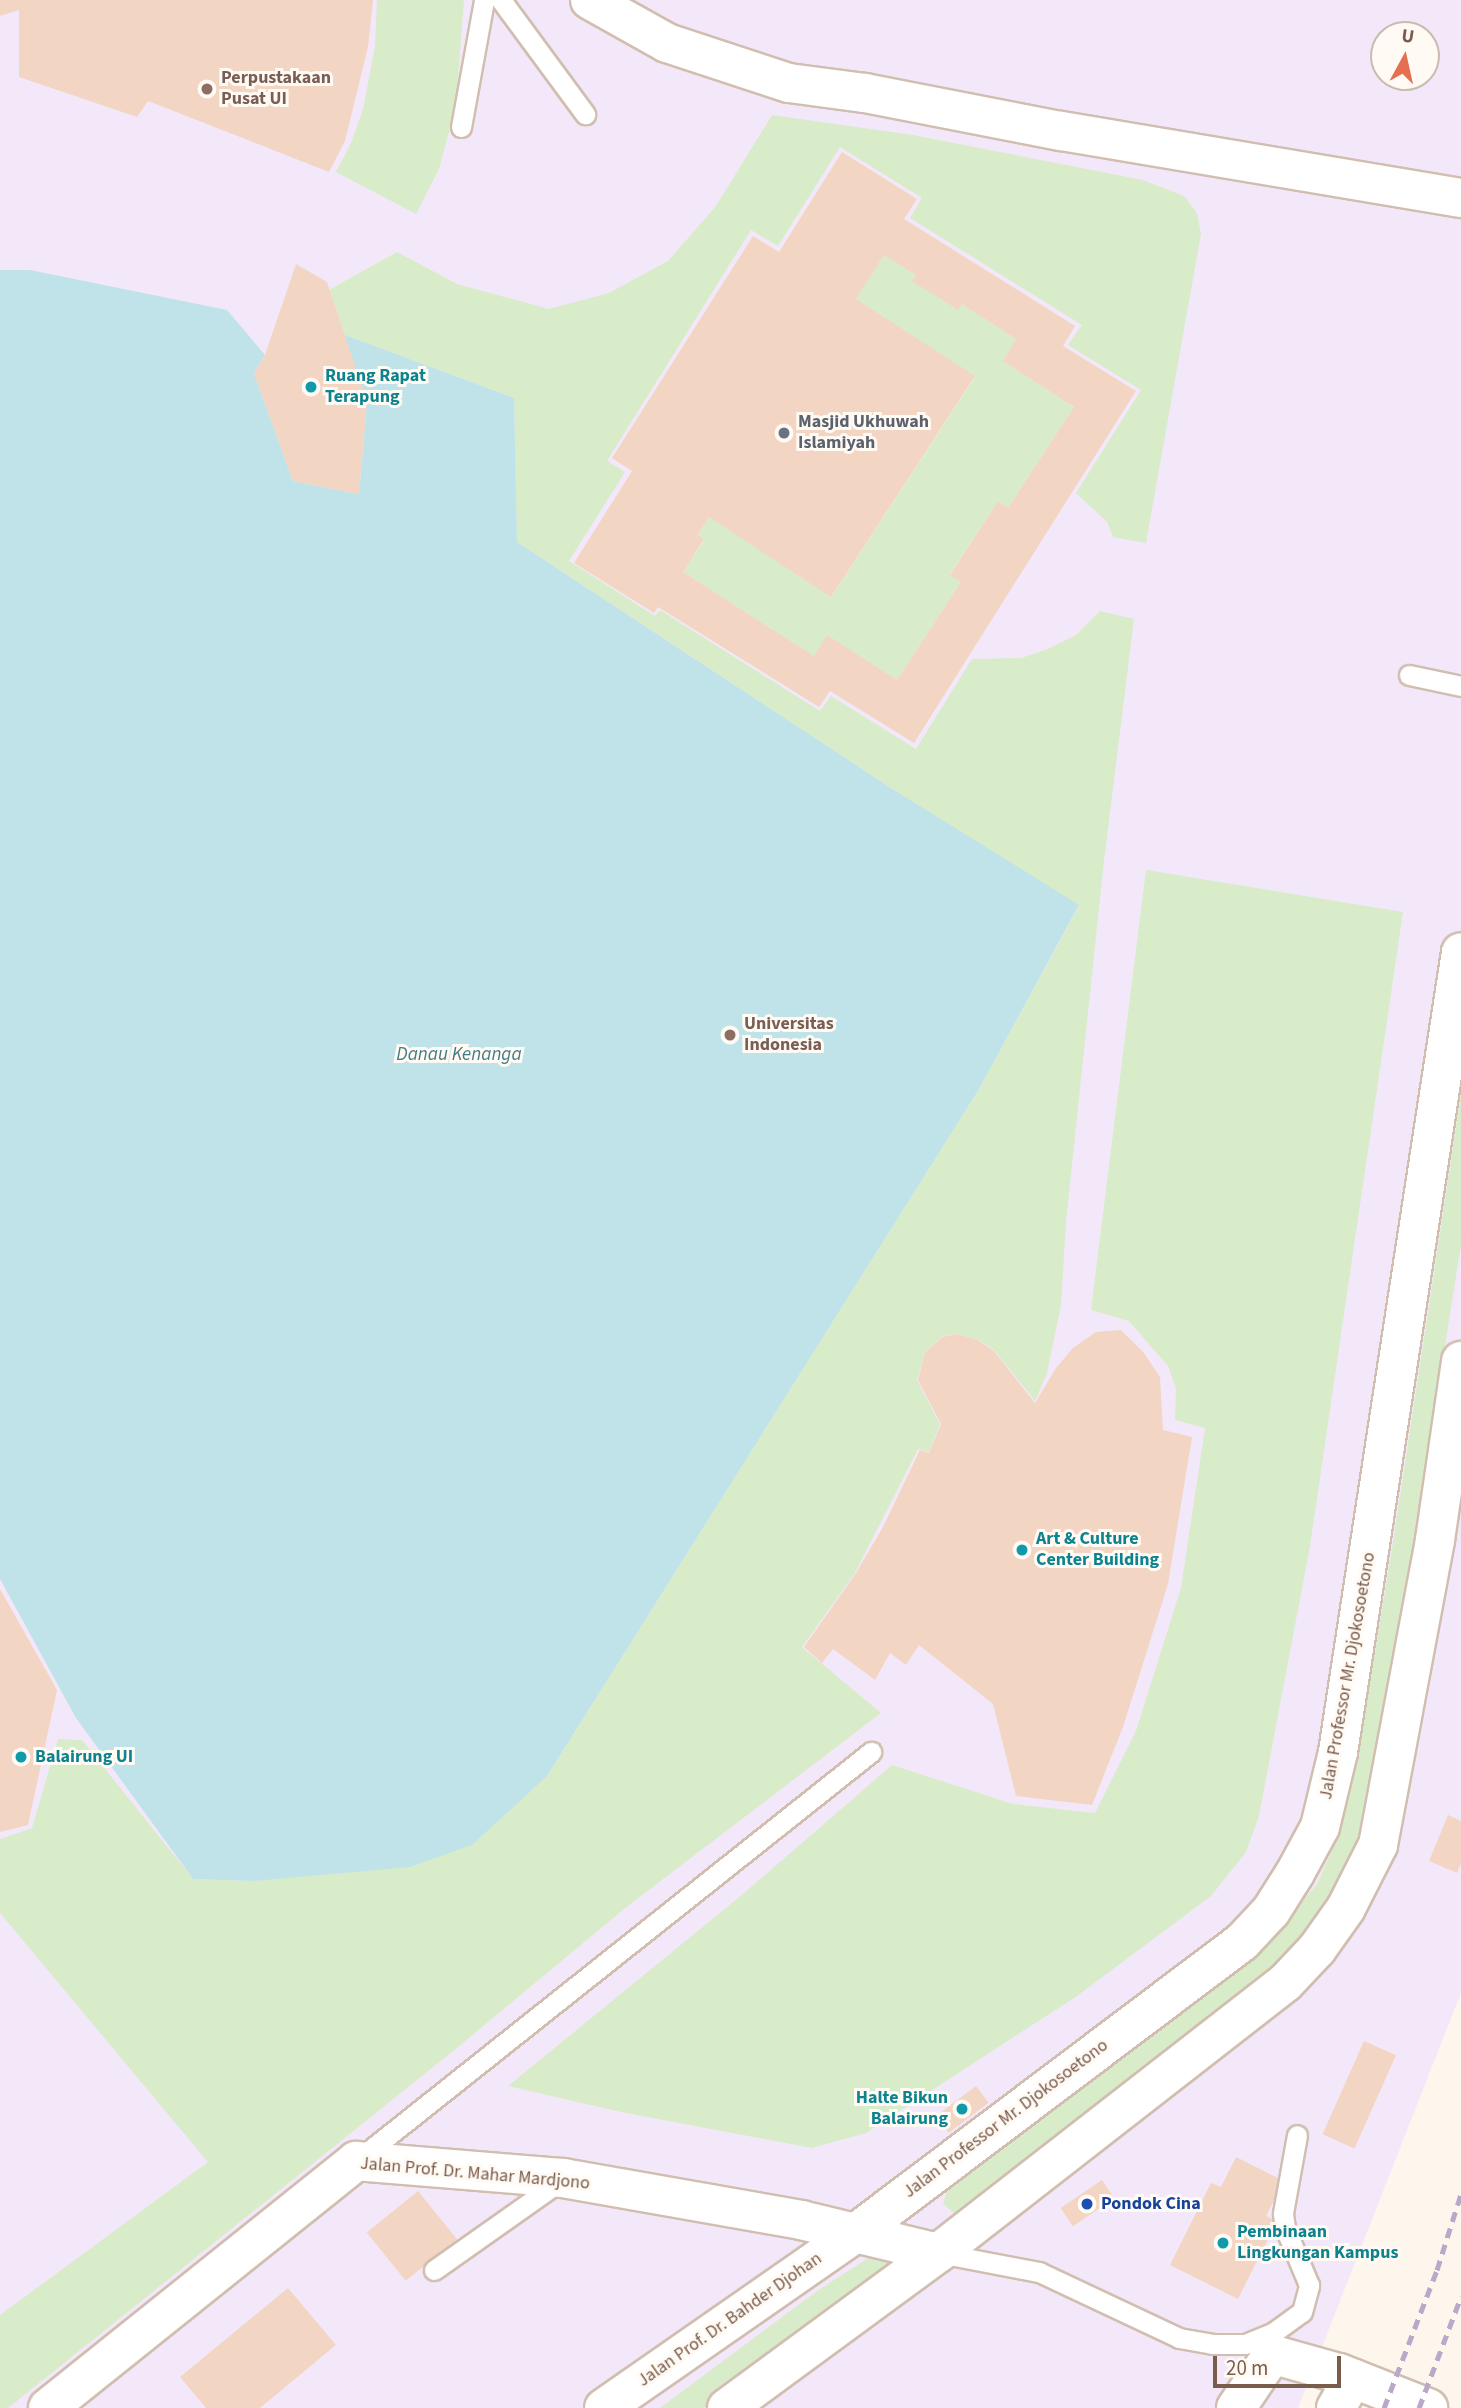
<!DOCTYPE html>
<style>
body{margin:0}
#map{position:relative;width:1461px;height:2408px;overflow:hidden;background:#fdf6ec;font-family:"Source Sans 3",sans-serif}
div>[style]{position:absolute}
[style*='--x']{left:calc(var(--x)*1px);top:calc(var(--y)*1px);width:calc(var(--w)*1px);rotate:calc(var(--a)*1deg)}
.education>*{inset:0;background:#f3e8fa}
.green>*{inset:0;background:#d8ecc9}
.water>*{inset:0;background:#bfe3e8}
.building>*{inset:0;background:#f3d5c3;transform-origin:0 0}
.roads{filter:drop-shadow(2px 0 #d1beb0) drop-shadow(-2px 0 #d1beb0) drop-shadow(0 2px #d1beb0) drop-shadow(0 -2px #d1beb0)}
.service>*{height:19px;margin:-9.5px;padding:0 9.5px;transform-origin:9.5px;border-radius:9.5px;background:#fff}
.minor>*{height:38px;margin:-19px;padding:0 19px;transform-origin:19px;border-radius:19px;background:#fff}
.rail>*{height:5px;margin-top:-2.5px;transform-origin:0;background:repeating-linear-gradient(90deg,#b9a8c9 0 10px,transparent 0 17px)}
.dots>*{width:19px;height:19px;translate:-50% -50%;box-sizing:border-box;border:4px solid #fffaf3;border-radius:50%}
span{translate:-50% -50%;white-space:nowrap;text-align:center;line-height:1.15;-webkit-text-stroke:6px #fffaf3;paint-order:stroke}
.education-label{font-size:18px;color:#785e54;font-weight:700}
.left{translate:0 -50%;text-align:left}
.culture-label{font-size:18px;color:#0d838f;font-weight:700}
.right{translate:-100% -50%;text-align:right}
.worship-label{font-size:18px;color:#5b616d;font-weight:700}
.street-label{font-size:18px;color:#7a5c4d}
.transit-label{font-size:18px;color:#164399;font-weight:700}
.water-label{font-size:19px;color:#437c86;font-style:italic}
.north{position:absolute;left:1370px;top:21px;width:70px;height:70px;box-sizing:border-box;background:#fffaf3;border:2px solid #cabbb1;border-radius:50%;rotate:8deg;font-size:19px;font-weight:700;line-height:28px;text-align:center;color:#7a5c4d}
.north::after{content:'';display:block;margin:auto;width:24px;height:32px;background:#e76f51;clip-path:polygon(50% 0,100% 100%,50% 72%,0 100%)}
.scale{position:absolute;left:1213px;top:2356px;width:128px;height:32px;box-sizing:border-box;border:4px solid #7a5c4d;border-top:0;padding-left:9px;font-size:21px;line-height:24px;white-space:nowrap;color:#7a5c4d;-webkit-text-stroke:5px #fffaf3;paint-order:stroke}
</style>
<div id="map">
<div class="education">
<i style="clip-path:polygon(evenodd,0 0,1461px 0,1461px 1993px,1298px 2408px,0 2408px,0 0,1384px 35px,1426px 35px,1426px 77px,1384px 77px,1384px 35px)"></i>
</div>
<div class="green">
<i style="clip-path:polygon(377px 0,464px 0,456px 106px,439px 169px,416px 214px,336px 172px,351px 143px,363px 109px,375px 47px)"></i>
<i style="clip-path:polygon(772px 115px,913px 135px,1143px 180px,1184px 196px,1197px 213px,1201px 234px,1146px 543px,1113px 537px,1107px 522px,1076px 493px,1141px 390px,1068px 345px,1082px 325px,910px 218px,922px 198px,840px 147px,778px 246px,751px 230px,607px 461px,625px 472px,569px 561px,655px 616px,660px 610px,820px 711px,831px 696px,916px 749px,972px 659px,1021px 658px,1048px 649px,1076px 635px,1100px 611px,1134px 619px,1104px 861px,1066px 1222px,1061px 1305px,1047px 1373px,1035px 1401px,994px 1350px,979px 1340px,957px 1334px,942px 1336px,925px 1353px,917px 1380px,940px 1424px,929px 1452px,918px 1449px,855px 1573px,802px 1647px,881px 1713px,629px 1905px,458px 2047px,8px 2408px,0 2408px,0 2315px,208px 2162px,0 1913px,0 1839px,32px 1828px,58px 1739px,82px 1740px,193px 1879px,254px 1881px,324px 1872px,547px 1776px,979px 1089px,1079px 906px,891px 788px,517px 542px,514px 398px,337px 332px,325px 292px,397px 252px,457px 284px,549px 309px,609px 293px,668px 261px,716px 206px)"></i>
<i style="clip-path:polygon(884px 255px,916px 275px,913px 281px,958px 310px,962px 304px,1016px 339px,1003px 361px,1074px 407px,1008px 508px,998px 501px,950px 574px,961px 582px,897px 680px,827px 636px,814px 656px,683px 572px,704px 540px,697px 535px,709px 517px,832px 596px,975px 377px,856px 299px)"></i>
<i style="clip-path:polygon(1146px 870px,1403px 912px,1310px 1546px,1259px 1816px,1246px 1852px,1211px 1896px,1077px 1996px,866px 2133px,812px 2148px,621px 2112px,508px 2086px,743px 1894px,892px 1765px,1013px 1804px,1095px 1813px,1136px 1731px,1181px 1588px,1205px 1428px,1175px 1420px,1176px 1389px,1168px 1366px,1129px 1321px,1091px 1310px)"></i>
<i style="clip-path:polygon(1461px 1094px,1461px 1244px,1415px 1538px,1380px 1757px,1361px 1836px,1333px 1896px,1304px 1940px,1273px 1972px,961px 2212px,954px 2213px,943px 2204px,947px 2191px,1258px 1955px,1317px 1884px,1341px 1830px,1358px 1756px,1394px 1536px)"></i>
<i style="clip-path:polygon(876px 2253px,889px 2255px,892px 2265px,704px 2408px,660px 2408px,817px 2291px)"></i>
</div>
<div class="water">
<i style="clip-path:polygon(0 270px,30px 270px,227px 310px,265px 355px,254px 373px,293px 481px,359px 494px,367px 402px,337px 332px,514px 398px,517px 542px,891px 788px,1079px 905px,979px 1089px,547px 1776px,472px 1845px,410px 1867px,254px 1881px,193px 1879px,76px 1718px,0 1579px)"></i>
</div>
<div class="building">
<i style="clip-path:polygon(0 0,373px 0,368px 47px,345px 141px,329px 172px,148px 101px,137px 117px,19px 77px,19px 10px,0 16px)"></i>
<i style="clip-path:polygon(evenodd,842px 152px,917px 199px,904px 219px,1075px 326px,1063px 346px,1136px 391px,914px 743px,830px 691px,819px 707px,658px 607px,654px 613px,574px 563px,632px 471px,612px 458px,753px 236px,779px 252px,842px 152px,884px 255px,916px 275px,912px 281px,958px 310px,962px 304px,1016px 339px,1003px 361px,1074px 407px,1008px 508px,998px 501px,950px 575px,961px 582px,897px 680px,827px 635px,814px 656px,683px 572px,704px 539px,697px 535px,709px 517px,831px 597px,975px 376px,856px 299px,884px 255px)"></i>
<i style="clip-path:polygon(296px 264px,327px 282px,367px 402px,359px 494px,293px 481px,254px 373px,265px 355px)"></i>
<i style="clip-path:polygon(1121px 1330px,1144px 1353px,1160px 1377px,1163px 1430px,1192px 1437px,1168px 1584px,1123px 1727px,1092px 1805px,1016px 1796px,993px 1704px,919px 1645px,906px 1665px,890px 1653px,875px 1680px,833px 1649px,822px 1663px,804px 1647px,856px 1573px,883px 1527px,920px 1450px,929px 1453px,941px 1424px,918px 1380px,925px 1353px,942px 1337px,957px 1334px,978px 1340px,994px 1351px,1035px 1403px,1056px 1368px,1073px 1348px,1096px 1332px)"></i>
<i style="clip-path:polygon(0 1589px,57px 1690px,28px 1825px,0 1832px)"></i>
<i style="clip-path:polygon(1448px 1815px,1461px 1821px,1461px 1863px,1457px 1873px,1429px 1861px)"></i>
<i style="left:1364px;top:2041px;width:35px;height:102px;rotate:24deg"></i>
<i style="left:976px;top:2086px;width:21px;height:50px;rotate:53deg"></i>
<i style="clip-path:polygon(1236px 2157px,1284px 2181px,1266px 2216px,1277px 2221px,1238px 2299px,1170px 2265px,1211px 2183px,1221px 2187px)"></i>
<i style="left:1102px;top:2180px;width:22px;height:50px;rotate:56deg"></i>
<i style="left:418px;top:2191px;width:62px;height:66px;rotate:51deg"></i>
<i style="clip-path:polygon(288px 2288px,336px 2345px,260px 2408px,206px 2408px,180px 2377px)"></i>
</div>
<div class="roads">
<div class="service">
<i style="--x:501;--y:0;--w:142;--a:53.6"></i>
<i style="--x:461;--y:127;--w:129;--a:-79.7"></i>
<i style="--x:1409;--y:675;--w:53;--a:11.9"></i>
<i style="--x:360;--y:2158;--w:653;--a:-38.47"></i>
<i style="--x:939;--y:2253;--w:102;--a:10.8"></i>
<i style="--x:1039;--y:2272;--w:155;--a:25.2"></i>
<i style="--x:1179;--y:2338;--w:34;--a:10"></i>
<i style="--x:1212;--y:2344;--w:33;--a:0"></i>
<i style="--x:1245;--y:2344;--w:31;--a:-22"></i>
<i style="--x:1274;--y:2332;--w:34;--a:-36"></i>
<i style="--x:1302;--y:2312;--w:28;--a:-75"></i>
<i style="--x:1309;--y:2285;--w:62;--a:-112.8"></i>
<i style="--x:1285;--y:2228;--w:15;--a:-98"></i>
<i style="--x:1283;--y:2213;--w:79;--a:-79.8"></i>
<i style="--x:434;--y:2270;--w:154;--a:-35.2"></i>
</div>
<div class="minor">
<i style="--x:590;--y:0;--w:88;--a:29.2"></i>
<i style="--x:667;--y:43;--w:128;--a:18.2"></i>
<i style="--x:789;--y:83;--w:77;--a:7.5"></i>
<i style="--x:865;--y:93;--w:200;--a:11"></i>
<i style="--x:1061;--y:131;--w:406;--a:9.5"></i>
<i style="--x:48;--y:2408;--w:395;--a:-38.7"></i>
<i style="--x:356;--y:2161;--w:208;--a:4.7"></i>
<i style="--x:563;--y:2178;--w:242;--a:10"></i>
<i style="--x:801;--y:2220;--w:141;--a:13.5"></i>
<i style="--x:604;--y:2408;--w:308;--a:-34.8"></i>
<i style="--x:857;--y:2232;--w:482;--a:-37"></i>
<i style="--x:1242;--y:1942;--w:42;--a:-46.9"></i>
<i style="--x:1271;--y:1911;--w:45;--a:-57.7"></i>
<i style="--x:1295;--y:1873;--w:52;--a:-61.5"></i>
<i style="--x:1320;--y:1827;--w:77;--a:-76.5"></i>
<i style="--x:1338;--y:1752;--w:809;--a:-81.26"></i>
<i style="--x:727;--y:2408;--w:262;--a:-36.3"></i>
<i style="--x:938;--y:2253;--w:440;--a:-37.9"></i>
<i style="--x:1285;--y:1983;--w:47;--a:-46.7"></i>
<i style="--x:1317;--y:1949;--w:50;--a:-54.7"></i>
<i style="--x:1346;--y:1908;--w:71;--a:-63.1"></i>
<i style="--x:1378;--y:1845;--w:310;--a:-79.4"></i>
<i style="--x:1435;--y:1540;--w:181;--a:-81.7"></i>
<i style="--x:1236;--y:2408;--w:57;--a:-55.8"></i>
<i style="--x:1268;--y:2361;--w:11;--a:-27"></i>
<i style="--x:1278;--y:2356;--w:63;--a:15.6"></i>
<i style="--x:1339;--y:2373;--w:96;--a:21.5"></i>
<i style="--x:1336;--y:2408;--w:34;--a:-60"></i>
</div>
</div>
<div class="rail">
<i style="--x:1384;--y:2408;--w:148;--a:-69"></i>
<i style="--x:1437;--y:2270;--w:80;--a:-72.5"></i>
<i style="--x:1419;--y:2408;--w:119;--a:-69.3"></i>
</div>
<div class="dots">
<i style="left:207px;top:89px;background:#8d6e63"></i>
<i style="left:311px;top:387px;background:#0f9aa8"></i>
<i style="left:784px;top:433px;background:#6b7280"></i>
<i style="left:730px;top:1035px;background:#8d6e63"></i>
<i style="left:1022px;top:1550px;background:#0f9aa8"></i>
<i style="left:21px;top:1757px;background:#0f9aa8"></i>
<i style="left:962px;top:2109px;background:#0f9aa8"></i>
<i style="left:1087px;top:2204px;background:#1a4fb4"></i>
<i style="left:1223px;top:2243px;background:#0f9aa8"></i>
</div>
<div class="education-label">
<span class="left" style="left:221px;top:89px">Perpustakaan<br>Pusat UI</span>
<span class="left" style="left:744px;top:1035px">Universitas<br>Indonesia</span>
</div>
<div class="culture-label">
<span class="left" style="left:325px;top:387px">Ruang Rapat<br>Terapung</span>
<span class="left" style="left:1036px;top:1550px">Art &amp; Culture<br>Center Building</span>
<span class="left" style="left:35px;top:1757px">Balairung UI</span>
<span class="right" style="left:948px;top:2109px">Halte Bikun<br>Balairung</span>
<span class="left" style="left:1237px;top:2243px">Pembinaan<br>Lingkungan Kampus</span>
</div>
<div class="worship-label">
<span class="left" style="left:798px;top:433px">Masjid Ukhuwah<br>Islamiyah</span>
</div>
<div class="street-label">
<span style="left:1348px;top:1676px;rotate:-80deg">Jalan Professor Mr. Djokosoetono</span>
<span style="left:1006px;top:2119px;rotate:-37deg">Jalan Professor Mr. Djokosoetono</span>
<span style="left:475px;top:2174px;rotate:5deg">Jalan Prof. Dr. Mahar Mardjono</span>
<span style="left:730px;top:2320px;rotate:-35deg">Jalan Prof. Dr. Bahder Djohan</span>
</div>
<div class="transit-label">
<span class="left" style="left:1101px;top:2204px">Pondok Cina</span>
</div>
<div class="water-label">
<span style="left:459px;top:1055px">Danau Kenanga</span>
</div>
<div class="north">U</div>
<div class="scale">20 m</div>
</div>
